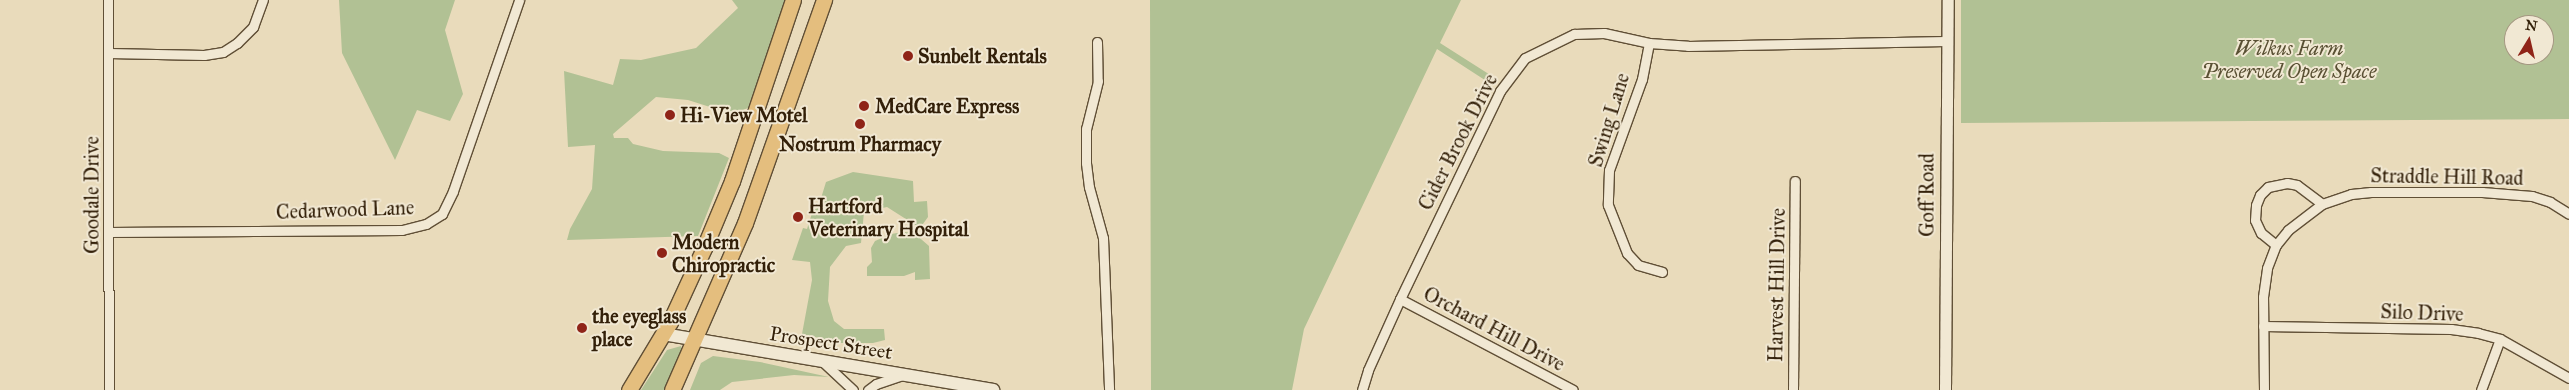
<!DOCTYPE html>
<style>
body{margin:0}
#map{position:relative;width:2569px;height:390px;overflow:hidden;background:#e9dbbb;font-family:"IM FELL Great Primer",serif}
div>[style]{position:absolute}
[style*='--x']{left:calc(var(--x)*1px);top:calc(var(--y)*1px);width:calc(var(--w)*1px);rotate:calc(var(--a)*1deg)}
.green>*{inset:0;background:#b1c194}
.roads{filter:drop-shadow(1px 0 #604f36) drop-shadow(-1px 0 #604f36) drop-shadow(0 1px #604f36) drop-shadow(0 -1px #604f36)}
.minor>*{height:9px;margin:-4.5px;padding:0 4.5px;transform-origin:4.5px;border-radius:4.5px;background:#f1e8d3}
.tertiary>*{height:11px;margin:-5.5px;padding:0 5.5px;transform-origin:5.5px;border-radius:5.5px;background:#f1e8d3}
.secondary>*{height:12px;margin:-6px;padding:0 6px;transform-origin:6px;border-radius:6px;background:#f1e8d3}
.trunk>*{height:15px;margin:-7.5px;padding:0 7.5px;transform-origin:7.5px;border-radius:7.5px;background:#e4be7e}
.dots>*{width:14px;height:14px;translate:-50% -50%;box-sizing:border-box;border:2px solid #f1e8d3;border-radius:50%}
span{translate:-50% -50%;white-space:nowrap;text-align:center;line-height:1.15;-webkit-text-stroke:4px #f1e8d3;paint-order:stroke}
.park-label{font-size:20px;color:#595033;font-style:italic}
.poi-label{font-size:20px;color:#332009;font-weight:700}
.left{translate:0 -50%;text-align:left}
.street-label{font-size:20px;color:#332009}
.north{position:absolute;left:2504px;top:15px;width:50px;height:50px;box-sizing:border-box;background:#f1e8d3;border:1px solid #a59882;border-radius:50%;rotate:9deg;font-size:14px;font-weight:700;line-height:20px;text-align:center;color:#332009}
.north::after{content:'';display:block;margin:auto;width:18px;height:22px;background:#8f2418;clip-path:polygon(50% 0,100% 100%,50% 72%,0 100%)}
</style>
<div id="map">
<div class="green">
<i style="clip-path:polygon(339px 0,455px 0,445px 30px,463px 94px,450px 121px,417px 110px,395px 160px,342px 53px)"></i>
<i style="clip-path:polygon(732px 0,787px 0,748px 108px,732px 114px,688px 100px,656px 97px,613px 134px,614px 138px,628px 138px,633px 144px,663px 151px,719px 153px,729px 158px,698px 236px,567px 240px,570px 229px,592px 189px,595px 145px,568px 147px,564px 71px,613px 85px,620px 59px,641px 60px,696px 48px,738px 8px)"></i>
<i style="clip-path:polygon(1150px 0,1461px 0,1440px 43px,1495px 78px,1491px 84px,1437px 49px,1304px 329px,1292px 390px,1151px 390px)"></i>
<i style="clip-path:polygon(evenodd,1961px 0,2569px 0,2569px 119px,1961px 123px,1961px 0,2514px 25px,2544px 25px,2544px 55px,2514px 55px,2514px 25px)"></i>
<i style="clip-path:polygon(853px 172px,913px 181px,914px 202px,927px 201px,928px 217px,920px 228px,887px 207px,864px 212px,861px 243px,846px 246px,830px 267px,828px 301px,834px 321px,844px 329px,884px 329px,885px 340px,873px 343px,840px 343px,802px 334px,812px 280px,810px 262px,792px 260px,803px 228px,807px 229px,813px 210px,818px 208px,826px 182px)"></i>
<i style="clip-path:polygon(904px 232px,914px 233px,929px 246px,930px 279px,915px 280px,915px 272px,904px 276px,867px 276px,867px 267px,872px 262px,871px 248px,875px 241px,891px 234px)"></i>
<i style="clip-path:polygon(681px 346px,682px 352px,664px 390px,641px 390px,667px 350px)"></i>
<i style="clip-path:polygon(713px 356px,760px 362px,829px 377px,794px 375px,732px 382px,720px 390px,690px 390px,701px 363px)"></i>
</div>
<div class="roads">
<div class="minor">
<i style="--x:108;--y:0;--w:390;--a:89.9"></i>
<i style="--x:1097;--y:42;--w:39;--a:89"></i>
<i style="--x:1098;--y:81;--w:49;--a:104"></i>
<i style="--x:1086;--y:129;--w:34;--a:90"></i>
<i style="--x:1086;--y:163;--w:24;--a:83"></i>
<i style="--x:1089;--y:187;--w:53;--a:74.6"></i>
<i style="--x:1103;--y:238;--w:152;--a:87.7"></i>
<i style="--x:1649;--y:43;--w:37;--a:101"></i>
<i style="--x:1642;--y:79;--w:97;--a:109.9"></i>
<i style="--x:1609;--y:170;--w:35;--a:92"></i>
<i style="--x:1608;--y:205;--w:52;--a:68.4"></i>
<i style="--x:1627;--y:253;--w:16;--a:47"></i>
<i style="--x:1638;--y:265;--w:25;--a:16"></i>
<i style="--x:109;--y:53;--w:95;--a:1.2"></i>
<i style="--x:204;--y:55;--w:19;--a:-9"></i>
<i style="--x:223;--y:52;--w:17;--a:-33"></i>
<i style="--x:237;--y:43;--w:23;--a:-45"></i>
<i style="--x:253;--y:27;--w:29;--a:-70"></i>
<i style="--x:109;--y:232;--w:293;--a:-0.4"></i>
<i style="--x:402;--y:230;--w:25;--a:-14"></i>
<i style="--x:426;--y:224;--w:19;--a:-32"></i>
<i style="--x:442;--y:214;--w:25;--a:-64"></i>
<i style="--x:453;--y:191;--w:202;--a:-70.9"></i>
<i style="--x:2276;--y:245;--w:19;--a:-141"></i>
<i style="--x:2261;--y:233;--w:14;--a:-115"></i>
<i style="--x:2255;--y:220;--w:15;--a:-86"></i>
<i style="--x:2256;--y:205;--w:11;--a:-68"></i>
<i style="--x:2260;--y:195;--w:11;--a:-45"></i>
<i style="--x:2268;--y:187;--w:19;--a:-12"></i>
<i style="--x:2287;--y:183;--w:10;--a:11"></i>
<i style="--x:2297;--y:185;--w:31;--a:37"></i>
<i style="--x:1400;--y:299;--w:195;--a:27.7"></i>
<i style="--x:2263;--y:326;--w:188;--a:0.9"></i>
<i style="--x:2451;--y:329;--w:27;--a:8"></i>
<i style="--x:2478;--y:333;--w:23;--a:15"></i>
<i style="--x:2500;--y:339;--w:79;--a:29.5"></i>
<i style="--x:823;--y:362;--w:41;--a:43"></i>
<i style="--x:868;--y:390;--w:10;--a:-37"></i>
<i style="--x:876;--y:384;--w:28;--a:-19"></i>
<i style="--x:1362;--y:390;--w:21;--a:-73"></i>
<i style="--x:1368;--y:370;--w:78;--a:-65.7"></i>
<i style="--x:1400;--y:299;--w:231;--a:-64.3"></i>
<i style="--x:1500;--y:91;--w:41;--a:-52.9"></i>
<i style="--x:1525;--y:58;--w:55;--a:-26.1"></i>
<i style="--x:1574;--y:34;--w:30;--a:-2"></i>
<i style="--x:1604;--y:33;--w:46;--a:12.5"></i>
<i style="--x:1649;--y:43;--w:39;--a:4"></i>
<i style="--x:1688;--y:46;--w:258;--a:-1.1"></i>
<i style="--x:1793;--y:390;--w:209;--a:-89.5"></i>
<i style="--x:2264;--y:390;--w:93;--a:-90.6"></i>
<i style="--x:2263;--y:297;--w:29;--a:-82"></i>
<i style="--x:2267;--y:268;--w:25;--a:-69"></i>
<i style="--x:2276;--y:245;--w:19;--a:-51"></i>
<i style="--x:2288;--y:230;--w:43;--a:-37.4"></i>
<i style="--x:2322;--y:204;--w:31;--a:-19"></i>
<i style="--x:2351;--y:194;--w:20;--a:-6"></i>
<i style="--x:2371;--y:192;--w:111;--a:0"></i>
<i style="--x:2482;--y:192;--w:50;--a:4.6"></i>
<i style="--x:2532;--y:196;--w:19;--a:18"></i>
<i style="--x:2550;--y:202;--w:22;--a:32"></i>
<i style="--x:2481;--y:390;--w:54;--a:-69.6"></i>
</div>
<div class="tertiary">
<i style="--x:1945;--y:390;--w:390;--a:-89.6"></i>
</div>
<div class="secondary">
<i style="--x:663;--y:334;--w:335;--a:9.6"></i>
</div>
<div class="trunk">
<i style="--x:629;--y:390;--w:79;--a:-58.9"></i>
<i style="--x:670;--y:322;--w:81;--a:-65.3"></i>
<i style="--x:704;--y:248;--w:73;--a:-67.3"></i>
<i style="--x:732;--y:181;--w:191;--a:-71.4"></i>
<i style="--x:672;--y:390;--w:182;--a:-66.4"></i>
<i style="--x:745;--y:223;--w:237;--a:-70.5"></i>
</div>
</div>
<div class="dots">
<i style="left:908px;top:56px;background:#8f2418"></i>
<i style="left:864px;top:106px;background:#8f2418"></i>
<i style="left:670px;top:115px;background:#8f2418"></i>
<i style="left:860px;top:124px;background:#8f2418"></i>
<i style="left:798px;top:217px;background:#8f2418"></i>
<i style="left:662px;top:253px;background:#8f2418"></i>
<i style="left:582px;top:328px;background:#8f2418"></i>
</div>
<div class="park-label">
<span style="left:2289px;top:60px">Wilkus Farm<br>Preserved Open Space</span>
</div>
<div class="poi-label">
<span class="left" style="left:918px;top:56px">Sunbelt Rentals</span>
<span class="left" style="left:875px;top:106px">MedCare Express</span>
<span class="left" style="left:680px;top:115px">Hi-View Motel</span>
<span style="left:860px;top:144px">Nostrum Pharmacy</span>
<span class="left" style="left:808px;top:218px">Hartford<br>Veterinary Hospital</span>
<span class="left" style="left:672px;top:254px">Modern<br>Chiropractic</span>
<span class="left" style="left:592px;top:328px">the eyeglass<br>place</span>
</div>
<div class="street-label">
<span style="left:1609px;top:120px;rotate:-73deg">Swing Lane</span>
<span style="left:1458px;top:142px;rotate:-63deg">Cider Brook Drive</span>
<span style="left:2447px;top:177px;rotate:1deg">Straddle Hill Road</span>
<span style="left:92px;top:195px;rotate:-90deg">Goodale Drive</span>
<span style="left:1927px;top:195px;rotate:-90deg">Goff Road</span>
<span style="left:345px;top:210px;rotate:-2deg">Cedarwood Lane</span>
<span style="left:1777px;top:285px;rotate:-89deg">Harvest Hill Drive</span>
<span style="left:2422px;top:313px;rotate:2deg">Silo Drive</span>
<span style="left:1494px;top:329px;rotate:28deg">Orchard Hill Drive</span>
<span style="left:831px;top:343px;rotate:9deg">Prospect Street</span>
</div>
<div class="north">N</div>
</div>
